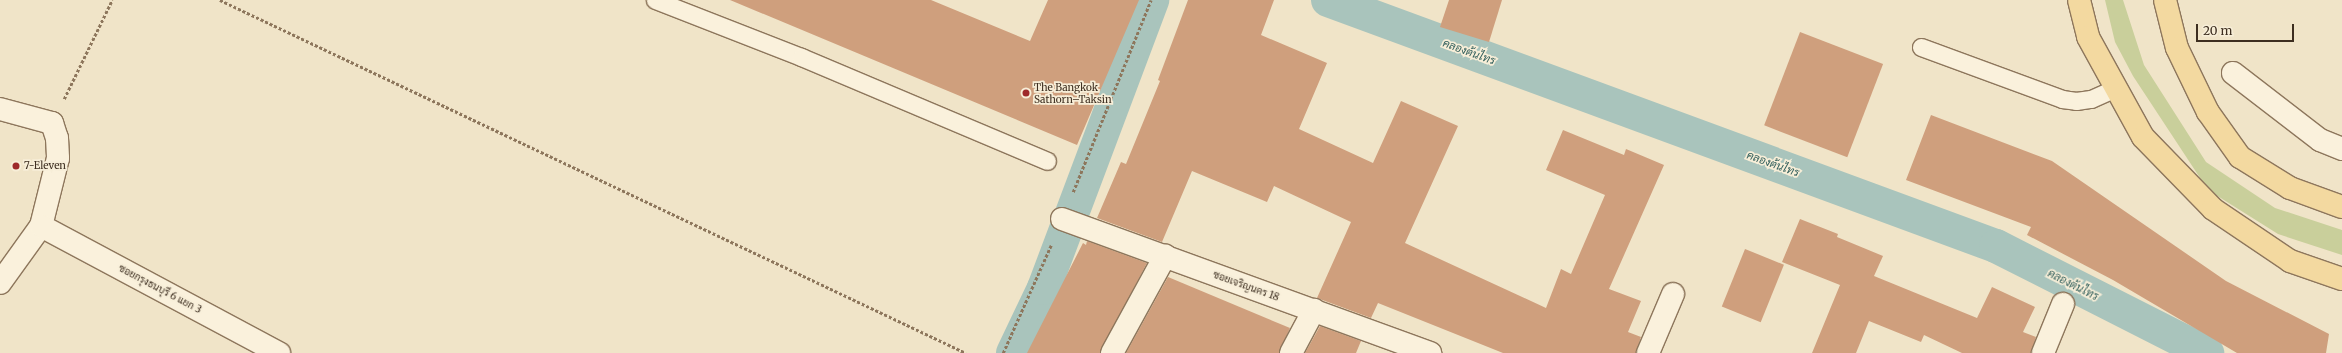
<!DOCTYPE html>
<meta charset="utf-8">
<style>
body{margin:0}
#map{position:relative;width:2342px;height:353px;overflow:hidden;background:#f0e4c8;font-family:Merriweather,Sarabun,serif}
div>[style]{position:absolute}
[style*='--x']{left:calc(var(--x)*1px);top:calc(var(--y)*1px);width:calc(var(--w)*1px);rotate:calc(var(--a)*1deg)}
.green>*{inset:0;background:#c9cf9b}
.canal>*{height:34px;margin:-17px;padding:0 17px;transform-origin:17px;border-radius:17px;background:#a9c4bc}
.building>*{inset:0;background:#cf9f7d;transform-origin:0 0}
.path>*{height:2.5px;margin-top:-1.25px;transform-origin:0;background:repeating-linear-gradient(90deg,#8d765c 0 3px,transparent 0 5px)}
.roads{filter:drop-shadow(1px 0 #8d765c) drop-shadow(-1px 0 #8d765c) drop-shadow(0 1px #8d765c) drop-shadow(0 -1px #8d765c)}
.lane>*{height:17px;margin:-8.5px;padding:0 8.5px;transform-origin:8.5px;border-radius:8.5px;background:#faf1dc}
.street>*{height:22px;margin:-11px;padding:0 11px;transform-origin:11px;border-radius:11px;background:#faf1dc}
.primary>*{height:22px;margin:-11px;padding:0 11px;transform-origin:11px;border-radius:11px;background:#f3d9a0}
.dots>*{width:11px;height:11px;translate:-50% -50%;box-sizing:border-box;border:2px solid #f7eed8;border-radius:50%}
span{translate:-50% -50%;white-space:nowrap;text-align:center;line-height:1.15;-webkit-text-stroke:3.5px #f7eed8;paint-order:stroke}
.poi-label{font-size:10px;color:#3d2e20}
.left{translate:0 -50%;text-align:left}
.street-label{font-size:10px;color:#3d2e20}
.water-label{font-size:11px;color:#2f5d5a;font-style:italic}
.scale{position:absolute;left:2196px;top:24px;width:98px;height:18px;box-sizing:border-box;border:2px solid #3d2e20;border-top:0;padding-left:5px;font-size:12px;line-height:14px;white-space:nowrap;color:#3d2e20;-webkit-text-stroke:3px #f7eed8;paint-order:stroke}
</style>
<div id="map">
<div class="green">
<i style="clip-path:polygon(2105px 0,2123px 0,2144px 65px,2206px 162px,2275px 208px,2342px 230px,2342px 255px,2278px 234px,2208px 190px,2133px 76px,2115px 42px)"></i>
</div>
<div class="canal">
<i style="--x:1328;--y:0;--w:712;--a:20.22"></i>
<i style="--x:1996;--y:246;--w:237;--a:26.9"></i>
<i style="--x:1013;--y:353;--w:72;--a:-64.5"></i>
<i style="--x:1044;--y:288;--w:308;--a:-69.4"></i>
</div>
<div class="building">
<i style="clip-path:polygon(730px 0,931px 0,1030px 41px,1048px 0,1139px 0,1077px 145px)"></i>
<i style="clip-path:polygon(1188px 0,1274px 0,1261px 35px,1327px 63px,1299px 129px,1373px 163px,1401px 101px,1458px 126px,1405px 243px,1546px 308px,1561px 269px,1571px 274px,1605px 195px,1546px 170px,1563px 130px,1624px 155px,1626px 149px,1664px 165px,1609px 289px,1641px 301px,1628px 332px,1641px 337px,1636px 353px,1503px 353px,1378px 303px,1371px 318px,1317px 298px,1351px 222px,1274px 186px,1267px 202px,1192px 171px,1162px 242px,1097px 218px,1121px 162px,1126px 164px,1160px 81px,1158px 80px)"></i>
<i style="clip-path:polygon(1449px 0,1502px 0,1489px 42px,1440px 27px)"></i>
<i style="left:1800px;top:32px;width:89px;height:100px;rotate:21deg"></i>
<i style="clip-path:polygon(1931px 115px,2052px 161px,2226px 281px,2329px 334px,2326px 353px,2237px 353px,2113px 280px,2027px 235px,2031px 227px,1906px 180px)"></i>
<i style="clip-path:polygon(1800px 219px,1838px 234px,1837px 237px,1883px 256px,1874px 276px,1977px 318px,1992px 287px,2035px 307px,2023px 332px,2036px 337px,2031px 353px,1962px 353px,1924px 335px,1921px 342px,1869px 321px,1856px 353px,1812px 353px,1840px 285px,1782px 262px)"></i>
<i style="clip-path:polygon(1087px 241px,1147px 263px,1100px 353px,1027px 353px,1083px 243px,1086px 245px)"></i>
<i style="left:1745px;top:249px;width:42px;height:62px;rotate:22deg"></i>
<i style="clip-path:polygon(1168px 277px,1290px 328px,1279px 353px,1126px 353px)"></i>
<i style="clip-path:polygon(1320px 326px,1361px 341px,1356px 353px,1305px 353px)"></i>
</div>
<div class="path">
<i style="--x:220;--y:0;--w:825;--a:25.32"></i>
<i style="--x:64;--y:99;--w:110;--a:-64.1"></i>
<i style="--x:1073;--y:192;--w:207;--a:-67.9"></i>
<i style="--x:1003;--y:353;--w:118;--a:-66"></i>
</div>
<div class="roads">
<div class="lane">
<i style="--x:655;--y:0;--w:157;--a:21.3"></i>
<i style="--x:801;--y:57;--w:267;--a:22.9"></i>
<i style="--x:1921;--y:47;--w:150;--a:20.2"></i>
<i style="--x:2062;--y:99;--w:14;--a:8"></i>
<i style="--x:2076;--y:101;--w:15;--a:-8"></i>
<i style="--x:2091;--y:99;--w:27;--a:-24"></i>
</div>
<div class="street">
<i style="--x:2233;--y:73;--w:110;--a:37.6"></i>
<i style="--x:2320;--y:140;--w:24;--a:22"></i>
<i style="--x:0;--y:109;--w:54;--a:15.1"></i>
<i style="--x:52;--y:123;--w:16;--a:72"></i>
<i style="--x:57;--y:138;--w:20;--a:87"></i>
<i style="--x:58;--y:158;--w:70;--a:104"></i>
<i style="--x:41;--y:226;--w:70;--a:125.7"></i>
<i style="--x:1062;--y:219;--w:392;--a:20"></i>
<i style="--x:41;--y:226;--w:270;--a:28.1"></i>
<i style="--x:1112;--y:353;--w:111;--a:-61.3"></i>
<i style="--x:1291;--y:353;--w:49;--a:-61.9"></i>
<i style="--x:1648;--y:353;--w:64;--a:-67"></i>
<i style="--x:2043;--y:353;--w:53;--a:-67.8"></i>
</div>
<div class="primary">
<i style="--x:2079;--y:0;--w:38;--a:76"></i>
<i style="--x:2088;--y:37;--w:114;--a:61.2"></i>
<i style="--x:2143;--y:137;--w:100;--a:45.8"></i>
<i style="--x:2213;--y:209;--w:93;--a:34"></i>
<i style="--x:2290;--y:261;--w:55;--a:19.1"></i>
<i style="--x:2165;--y:0;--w:49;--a:76"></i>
<i style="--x:2177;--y:48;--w:71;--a:64.2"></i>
<i style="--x:2208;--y:112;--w:55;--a:54.6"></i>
<i style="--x:2240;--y:157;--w:59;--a:31.8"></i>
<i style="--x:2290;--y:188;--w:55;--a:20.1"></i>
</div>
</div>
<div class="dots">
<i style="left:1026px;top:93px;background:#9e2a2b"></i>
<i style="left:16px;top:166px;background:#9e2a2b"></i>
</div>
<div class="poi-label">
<span class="left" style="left:1034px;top:93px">The Bangkok<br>Sathorn–Taksin</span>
<span class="left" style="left:24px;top:166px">7-Eleven</span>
</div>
<div class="street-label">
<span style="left:1246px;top:286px;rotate:20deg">ซอยเจริญนคร 18</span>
<span style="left:160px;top:289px;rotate:28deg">ซอยกรุงธนบุรี 6 แยก 3</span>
</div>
<div class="water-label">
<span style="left:1469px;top:52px;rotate:20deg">คลองต้นไทร</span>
<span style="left:1773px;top:164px;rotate:20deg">คลองต้นไทร</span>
<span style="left:2073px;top:285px;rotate:27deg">คลองต้นไทร</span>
</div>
<div class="scale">20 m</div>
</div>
